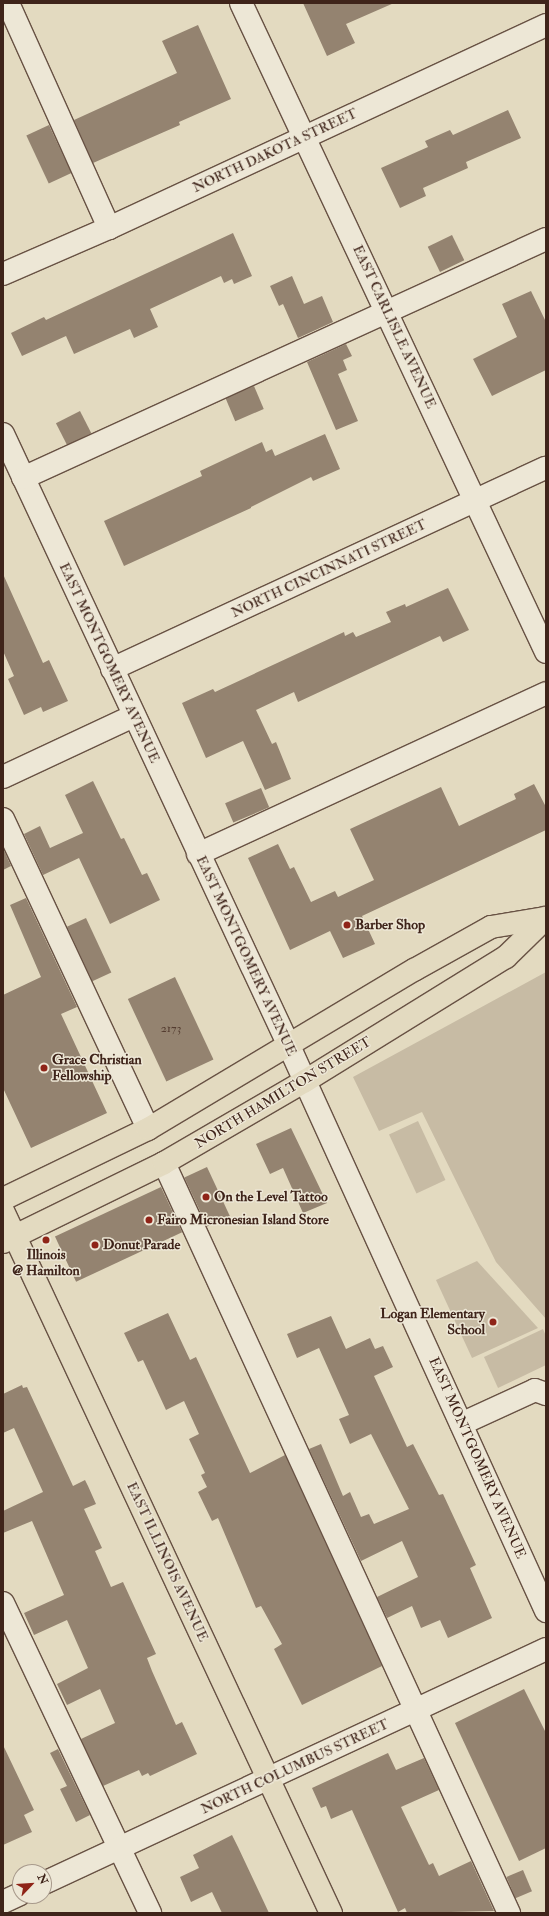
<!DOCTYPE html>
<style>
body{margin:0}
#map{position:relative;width:549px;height:1916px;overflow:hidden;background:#e3dac0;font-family:"IM FELL Double Pica",serif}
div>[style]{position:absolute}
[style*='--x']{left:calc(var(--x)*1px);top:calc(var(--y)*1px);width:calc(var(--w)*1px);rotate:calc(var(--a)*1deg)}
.green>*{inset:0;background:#c7bba4;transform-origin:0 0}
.building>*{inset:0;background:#948370;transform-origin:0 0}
.roads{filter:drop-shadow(1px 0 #685244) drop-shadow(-1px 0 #685244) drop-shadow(0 1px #685244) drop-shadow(0 -1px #685244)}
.minor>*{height:22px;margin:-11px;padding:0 11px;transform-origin:11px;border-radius:11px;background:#ede7d6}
.major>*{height:22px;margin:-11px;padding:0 11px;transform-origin:11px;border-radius:11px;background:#e3dac0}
.dots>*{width:11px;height:11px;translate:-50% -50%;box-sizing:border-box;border:2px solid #ede7d6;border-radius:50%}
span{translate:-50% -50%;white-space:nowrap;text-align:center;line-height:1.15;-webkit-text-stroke:3px #ede7d6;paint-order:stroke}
.number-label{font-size:12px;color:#543c30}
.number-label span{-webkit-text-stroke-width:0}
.street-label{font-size:14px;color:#3f241a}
.poi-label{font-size:14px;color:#3f241a;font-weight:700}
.left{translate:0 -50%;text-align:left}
.right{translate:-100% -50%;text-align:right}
.frame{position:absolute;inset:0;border:4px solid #3f241a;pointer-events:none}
.north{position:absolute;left:12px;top:1864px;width:40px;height:40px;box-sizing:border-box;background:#ede7d6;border:1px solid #a7998b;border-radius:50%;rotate:65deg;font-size:11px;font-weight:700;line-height:16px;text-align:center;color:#3f241a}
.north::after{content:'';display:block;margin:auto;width:14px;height:18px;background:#8f2418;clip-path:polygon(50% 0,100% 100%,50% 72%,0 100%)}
</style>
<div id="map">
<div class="green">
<i style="clip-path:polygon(546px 972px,546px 1319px,496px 1262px,422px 1112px,379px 1131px,353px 1077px)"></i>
<i style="left:418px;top:1121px;width:65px;height:32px;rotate:65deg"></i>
<i style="clip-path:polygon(477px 1261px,538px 1328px,472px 1358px,436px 1280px)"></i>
<i style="clip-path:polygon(543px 1329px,546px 1336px,546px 1365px,498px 1388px,484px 1357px)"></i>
</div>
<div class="building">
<i style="clip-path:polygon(303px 3px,394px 3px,346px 24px,355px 43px,327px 56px)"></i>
<i style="clip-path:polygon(198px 25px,231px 99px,179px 122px,180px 125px,93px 163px,74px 120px,177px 73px,162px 41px)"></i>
<i style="clip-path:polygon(508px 110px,521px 138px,466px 162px,468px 168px,423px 188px,426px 196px,400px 208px,381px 168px,428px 147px,425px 141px,450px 130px,453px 135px)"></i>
<i style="left:49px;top:125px;width:53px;height:25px;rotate:65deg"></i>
<i style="clip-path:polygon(233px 233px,252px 276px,234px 284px,232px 279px,224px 283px,221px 276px,150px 309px,158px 327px,134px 338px,130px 329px,74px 354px,66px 336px,22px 356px,11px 333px,44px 317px,46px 320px)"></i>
<i style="left:452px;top:235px;width:28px;height:27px;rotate:64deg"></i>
<i style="clip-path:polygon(292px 276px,304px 304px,322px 296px,333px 322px,298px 338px,283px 304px,279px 306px,270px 286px)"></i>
<i style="clip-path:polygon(531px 291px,546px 322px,546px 370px,492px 396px,473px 359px,517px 337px,502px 304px)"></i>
<i style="clip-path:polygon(346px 344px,352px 356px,343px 360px,347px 370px,338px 374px,358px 421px,336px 430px,307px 362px)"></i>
<i style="left:254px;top:386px;width:25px;height:31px;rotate:67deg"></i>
<i style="left:80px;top:411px;width:25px;height:27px;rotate:63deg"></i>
<i style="clip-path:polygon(325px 434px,340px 469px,313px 481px,311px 477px,251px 507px,251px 508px,124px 566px,104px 521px,202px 476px,200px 471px,262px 442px,266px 452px,272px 449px,275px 456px)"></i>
<i style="clip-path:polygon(3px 574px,43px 663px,49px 660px,68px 701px,43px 712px,41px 707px,24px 715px,8px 679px,14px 676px,3px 651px)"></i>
<i style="clip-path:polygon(448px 588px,469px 630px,443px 642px,440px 636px,298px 702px,294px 692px,256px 710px,272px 744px,276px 742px,291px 779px,265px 790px,243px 741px,206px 758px,182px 703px,213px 689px,215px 692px,344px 632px,345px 636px,353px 632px,356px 637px,391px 622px,386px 612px,405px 604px,406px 607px)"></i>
<i style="clip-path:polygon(93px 781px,121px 839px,124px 838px,142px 875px,147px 873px,160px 900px,110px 924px,79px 858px,43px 875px,24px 834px,40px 826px,50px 848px,83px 833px,65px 795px)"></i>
<i style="clip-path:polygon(534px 784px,546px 807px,546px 830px,362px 916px,375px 944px,343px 958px,330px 931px,290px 950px,248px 858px,278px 844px,290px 869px,294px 867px,311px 902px,335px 891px,338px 897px,374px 880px,350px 829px,441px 787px,459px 826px,516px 799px,514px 794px)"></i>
<i style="left:261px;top:788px;width:21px;height:39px;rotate:67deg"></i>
<i style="clip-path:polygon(3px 848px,11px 866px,3px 870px)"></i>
<i style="clip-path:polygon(26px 898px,77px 1007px,61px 1014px,107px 1113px,31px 1148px,3px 1088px,3px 995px,41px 977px,10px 905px)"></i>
<i style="left:86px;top:918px;width:60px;height:21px;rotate:65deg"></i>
<i style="left:175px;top:977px;width:91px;height:52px;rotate:65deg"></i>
<i style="clip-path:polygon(291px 1128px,327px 1203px,303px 1213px,283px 1168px,270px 1174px,256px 1144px)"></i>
<i style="left:207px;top:1167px;width:54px;height:25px;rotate:65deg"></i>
<i style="left:161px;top:1187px;width:50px;height:117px;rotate:65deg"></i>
<i style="clip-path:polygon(168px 1313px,190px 1360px,196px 1357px,250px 1473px,285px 1455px,382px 1666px,302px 1705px,274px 1649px,282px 1644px,261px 1606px,256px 1608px,218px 1518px,212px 1521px,198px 1492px,207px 1487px,201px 1475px,205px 1473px,189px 1439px,199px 1434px,184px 1401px,166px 1410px,143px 1360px,138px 1362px,124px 1333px)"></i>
<i style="clip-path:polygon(331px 1316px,346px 1349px,370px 1338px,375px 1349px,383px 1346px,393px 1367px,374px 1376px,407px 1447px,413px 1444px,439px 1495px,443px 1494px,476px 1565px,470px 1568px,492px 1618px,448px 1638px,440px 1620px,421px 1628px,412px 1606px,387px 1618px,377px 1597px,418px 1577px,402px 1541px,361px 1561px,309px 1449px,321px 1444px,343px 1496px,350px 1492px,361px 1517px,369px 1514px,374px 1524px,409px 1509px,371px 1434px,350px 1444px,339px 1419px,349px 1415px,319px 1348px,297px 1358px,287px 1334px)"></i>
<i style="clip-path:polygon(22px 1385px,23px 1388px,27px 1387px,73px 1486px,85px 1480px,88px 1486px,96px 1504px,84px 1509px,102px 1548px,95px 1551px,111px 1587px,123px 1582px,156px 1654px,147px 1658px,152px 1671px,176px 1725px,182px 1722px,197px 1754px,150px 1776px,148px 1773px,142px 1776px,139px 1770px,103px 1786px,81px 1739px,115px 1723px,100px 1689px,67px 1705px,57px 1684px,88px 1668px,67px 1620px,34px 1635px,24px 1613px,64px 1595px,32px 1521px,3px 1533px,3px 1511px,43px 1492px,14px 1428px,3px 1433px,3px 1394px)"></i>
<i style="clip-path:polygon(524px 1689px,546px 1733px,546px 1848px,519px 1861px,455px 1723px)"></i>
<i style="clip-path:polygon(3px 1745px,34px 1810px,24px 1815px,32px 1832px,3px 1845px)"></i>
<i style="clip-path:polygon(58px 1749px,90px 1815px,76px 1822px,60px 1789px,67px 1786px,50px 1753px)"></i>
<i style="clip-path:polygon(388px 1753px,396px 1770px,424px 1758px,439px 1790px,401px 1807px,429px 1865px,433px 1863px,439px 1876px,471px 1861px,494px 1911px,407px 1913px,405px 1908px,398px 1912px,352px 1810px,331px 1819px,326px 1806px,321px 1808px,312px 1788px)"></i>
<i style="clip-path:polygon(232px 1835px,238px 1847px,269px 1913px,222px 1913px,212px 1892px,191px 1902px,180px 1877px,199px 1868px,193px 1855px)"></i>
<i style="left:523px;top:1870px;width:23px;height:18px;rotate:67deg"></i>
</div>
<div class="roads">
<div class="minor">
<i style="--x:8;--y:3;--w:247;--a:65.8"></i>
<i style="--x:241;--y:3;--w:717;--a:64.83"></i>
<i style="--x:3;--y:274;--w:116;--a:-23.5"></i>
<i style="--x:109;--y:228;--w:482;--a:-24.9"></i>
<i style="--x:3;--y:434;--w:676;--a:64.95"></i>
<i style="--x:289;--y:1046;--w:621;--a:65.54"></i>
<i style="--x:23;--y:478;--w:575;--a:-24.56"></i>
<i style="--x:112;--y:669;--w:478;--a:-24.9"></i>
<i style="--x:3;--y:777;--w:144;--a:-25.1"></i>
<i style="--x:3;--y:819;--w:342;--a:64.9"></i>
<i style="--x:198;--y:854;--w:383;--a:-24.8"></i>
<i style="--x:164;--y:1163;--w:826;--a:65.3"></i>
<i style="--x:461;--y:1424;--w:81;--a:-24.7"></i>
<i style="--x:535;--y:1390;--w:12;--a:20"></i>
<i style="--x:3;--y:1603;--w:343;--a:64.6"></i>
<i style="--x:44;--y:1883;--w:554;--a:-24.99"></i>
<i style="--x:3;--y:1902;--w:19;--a:-25"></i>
</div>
<div class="major">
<i style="--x:3;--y:1199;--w:161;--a:-25.8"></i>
<i style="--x:148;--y:1129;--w:310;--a:-30.9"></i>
<i style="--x:414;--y:970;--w:88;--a:-29.2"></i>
<i style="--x:491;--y:927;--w:56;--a:-9.3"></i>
<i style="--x:3;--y:1211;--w:775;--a:64.96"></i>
<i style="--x:3;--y:1242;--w:179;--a:-26.1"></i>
<i style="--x:164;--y:1163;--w:163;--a:-30.2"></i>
<i style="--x:305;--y:1081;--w:236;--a:-31.7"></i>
<i style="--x:506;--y:957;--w:56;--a:-44.3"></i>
</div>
</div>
<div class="dots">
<i style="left:347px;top:925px;background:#8f2418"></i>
<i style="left:44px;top:1068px;background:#8f2418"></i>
<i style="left:206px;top:1197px;background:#8f2418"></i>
<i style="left:149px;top:1220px;background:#8f2418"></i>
<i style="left:46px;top:1240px;background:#8f2418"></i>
<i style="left:95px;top:1245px;background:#8f2418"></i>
<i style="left:493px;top:1322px;background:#8f2418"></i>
</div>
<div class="number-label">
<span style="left:171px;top:1029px">2173</span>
</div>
<div class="street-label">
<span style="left:275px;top:151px;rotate:-25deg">NORTH DAKOTA STREET</span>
<span style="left:394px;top:327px;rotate:65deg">EAST CARLISLE AVENUE</span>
<span style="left:329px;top:569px;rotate:-25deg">NORTH CINCINNATI STREET</span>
<span style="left:109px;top:663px;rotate:65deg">EAST MONTGOMERY AVENUE</span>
<span style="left:246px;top:956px;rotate:65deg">EAST MONTGOMERY AVENUE</span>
<span style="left:283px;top:1093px;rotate:-31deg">NORTH HAMILTON STREET</span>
<span style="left:477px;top:1458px;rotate:66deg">EAST MONTGOMERY AVENUE</span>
<span style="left:167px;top:1562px;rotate:65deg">EAST ILLINOIS AVENUE</span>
<span style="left:295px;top:1767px;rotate:-25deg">NORTH COLUMBUS STREET</span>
</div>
<div class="poi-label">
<span class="left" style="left:355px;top:925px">Barber Shop</span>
<span class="left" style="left:52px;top:1068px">Grace Christian<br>Fellowship</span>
<span class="left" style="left:214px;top:1197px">On the Level Tattoo</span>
<span class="left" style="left:157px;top:1220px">Fairo Micronesian Island Store</span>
<span class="left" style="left:103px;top:1245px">Donut Parade</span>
<span style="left:46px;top:1263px">Illinois<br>@ Hamilton</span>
<span class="right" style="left:485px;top:1322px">Logan Elementary<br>School</span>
</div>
<div class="frame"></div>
<div class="north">N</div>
</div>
